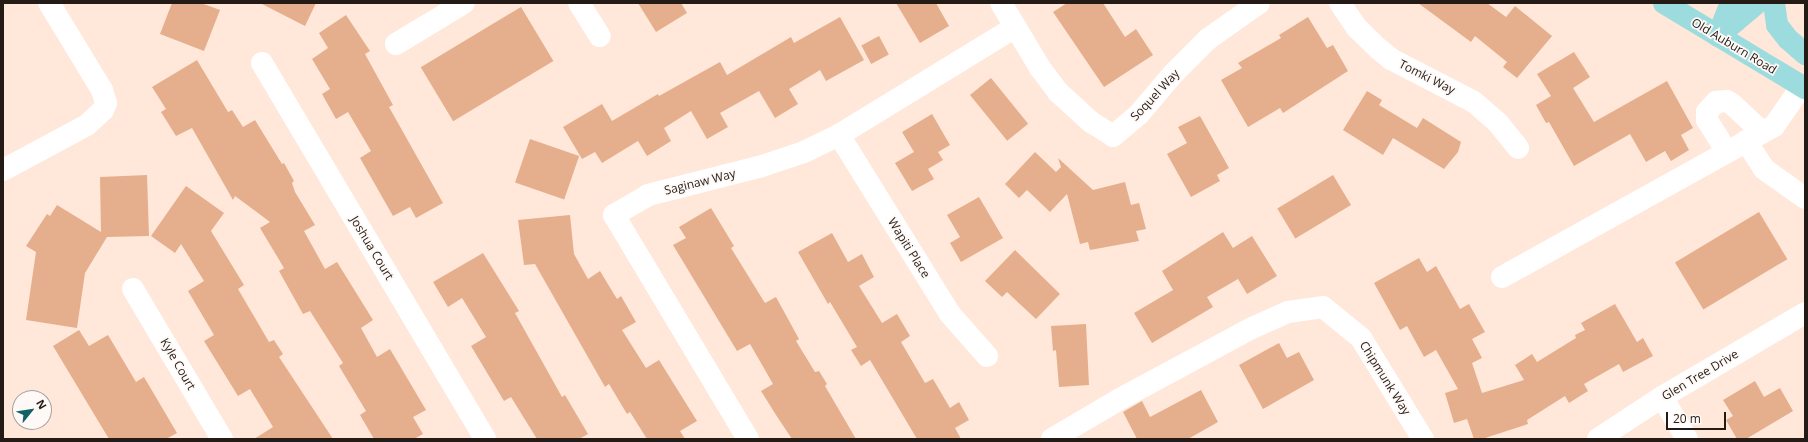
<!DOCTYPE html>
<style>
body{margin:0}
#map{position:relative;width:1808px;height:442px;overflow:hidden;background:#ffe7d9;font-family:"Open Sans",sans-serif}
div>[style]{position:absolute}
[style*='--x']{left:calc(var(--x)*1px);top:calc(var(--y)*1px);width:calc(var(--w)*1px);rotate:calc(var(--a)*1deg)}
.building>*{inset:0;background:#e5af8d;transform-origin:0 0}
.minor>*{height:22px;margin:-11px;padding:0 11px;transform-origin:11px;border-radius:11px;background:#fff}
.major>*{height:22px;margin:-11px;padding:0 11px;transform-origin:11px;border-radius:11px;background:#9ddcde}
span{translate:-50% -50%;white-space:nowrap;text-align:center;line-height:1.15;-webkit-text-stroke:3.5px #fef9f6;paint-order:stroke}
.street-label{font-size:12px;color:#241b16}
.frame{position:absolute;inset:0;border:4px solid #241b16;pointer-events:none}
.north{position:absolute;left:12px;top:390px;width:40px;height:40px;box-sizing:border-box;background:#fef9f6;border:1px solid #a7a09c;border-radius:50%;rotate:60deg;font-size:11px;font-weight:700;line-height:16px;text-align:center;color:#241b16}
.north::after{content:'';display:block;margin:auto;width:14px;height:18px;background:#116265;clip-path:polygon(50% 0,100% 100%,50% 72%,0 100%)}
.scale{position:absolute;left:1666px;top:412px;width:60px;height:18px;box-sizing:border-box;border:2px solid #241b16;border-top:0;padding-left:5px;font-size:12px;line-height:14px;white-space:nowrap;color:#241b16;-webkit-text-stroke:3px #fef9f6;paint-order:stroke}
</style>
<div id="map">
<div class="building">
<i style="clip-path:polygon(172px 3px,201px 3px,220px 10px,204px 51px,160px 34px)"></i>
<i style="clip-path:polygon(260px 3px,316px 3px,305px 26px)"></i>
<i style="clip-path:polygon(638px 3px,681px 3px,687px 13px,656px 32px)"></i>
<i style="clip-path:polygon(896px 3px,936px 3px,949px 26px,920px 43px)"></i>
<i style="clip-path:polygon(1067px 3px,1103px 3px,1125px 37px,1136px 29px,1153px 55px,1104px 87px,1053px 12px)"></i>
<i style="clip-path:polygon(1418px 3px,1487px 3px,1506px 17px,1515px 6px,1552px 36px,1517px 78px,1503px 67px,1507px 62px,1475px 36px,1471px 42px)"></i>
<i style="left:521px;top:7px;width:63px;height:117px;rotate:59deg"></i>
<i style="clip-path:polygon(346px 15px,370px 51px,365px 54px,393px 105px,389px 107px,443px 203px,416px 218px,410px 207px,393px 216px,360px 158px,371px 151px,348px 112px,336px 119px,322px 94px,330px 89px,312px 59px,328px 48px,319px 33px)"></i>
<i style="clip-path:polygon(840px 17px,864px 60px,826px 81px,820px 70px,789px 89px,798px 104px,775px 118px,759px 91px,720px 113px,728px 127px,707px 139px,691px 111px,664px 128px,671px 141px,647px 156px,638px 141px,602px 163px,595px 152px,582px 159px,563px 127px,602px 104px,612px 121px,658px 94px,659px 96px,720px 62px,727px 75px,791px 37px,794px 43px)"></i>
<i style="clip-path:polygon(1308px 17px,1327px 48px,1333px 45px,1348px 71px,1283px 113px,1280px 108px,1248px 127px,1221px 80px,1242px 68px,1238px 63px,1281px 38px,1279px 35px)"></i>
<i style="left:879px;top:36px;width:21px;height:20px;rotate:62deg"></i>
<i style="clip-path:polygon(1574px 52px,1590px 77px,1573px 88px,1594px 122px,1667px 81px,1693px 128px,1681px 135px,1689px 150px,1671px 161px,1665px 151px,1646px 162px,1630px 134px,1574px 166px,1549px 122px,1546px 123px,1536px 105px,1551px 96px,1537px 74px)"></i>
<i style="clip-path:polygon(197px 60px,228px 112px,232px 110px,243px 127px,255px 120px,282px 164px,284px 163px,294px 181px,292px 183px,295px 192px,315px 225px,304px 231px,325px 269px,337px 262px,373px 320px,361px 328px,377px 357px,390px 349px,426px 410px,413px 417px,423px 434px,414px 439px,374px 439px,360px 415px,366px 411px,339px 366px,343px 363px,310px 311px,303px 314px,279px 271px,284px 268px,260px 228px,270px 222px,235px 196px,233px 200px,192px 128px,176px 136px,161px 112px,166px 109px,152px 87px)"></i>
<i style="left:991px;top:78px;width:59px;height:27px;rotate:51deg"></i>
<i style="clip-path:polygon(1367px 91px,1382px 100px,1379px 105px,1417px 128px,1423px 118px,1461px 142px,1458px 152px,1444px 169px,1393px 138px,1383px 155px,1343px 130px)"></i>
<i style="clip-path:polygon(932px 114px,950px 145px,938px 152px,943px 160px,928px 169px,934px 179px,912px 191px,895px 163px,914px 152px,902px 132px)"></i>
<i style="clip-path:polygon(1200px 116px,1229px 168px,1217px 175px,1220px 181px,1191px 197px,1167px 154px,1187px 143px,1178px 127px)"></i>
<i style="left:530px;top:139px;width:52px;height:46px;rotate:19deg"></i>
<i style="clip-path:polygon(1035px 152px,1056px 172px,1061px 167px,1058px 158px,1093px 190px,1125px 182px,1131px 205px,1139px 203px,1146px 229px,1136px 231px,1139px 241px,1090px 250px,1088px 242px,1080px 244px,1067px 194px,1050px 212px,1027px 190px,1019px 198px,1005px 184px)"></i>
<i style="clip-path:polygon(147px 175px,149px 236px,107px 237px,85px 273px,77px 328px,26px 320px,36px 252px,26px 246px,47px 214px,50px 216px,57px 205px,101px 232px,100px 177px)"></i>
<i style="left:1333px;top:175px;width:35px;height:65px;rotate:59deg"></i>
<i style="clip-path:polygon(186px 186px,224px 213px,211px 231px,244px 285px,238px 289px,269px 342px,274px 340px,283px 354px,279px 357px,333px 439px,254px 439px,273px 427px,250px 389px,238px 396px,204px 341px,214px 335px,188px 291px,204px 281px,181px 244px,175px 253px,151px 236px)"></i>
<i style="clip-path:polygon(979px 197px,1003px 238px,961px 262px,950px 243px,960px 237px,947px 215px)"></i>
<i style="clip-path:polygon(711px 208px,734px 246px,731px 248px,765px 303px,776px 297px,799px 339px,796px 341px,815px 372px,819px 371px,827px 384px,825px 386px,856px 439px,792px 439px,776px 415px,761px 391px,773px 384px,750px 344px,737px 351px,673px 245px,686px 238px,679px 227px)"></i>
<i style="left:1759px;top:212px;width:55px;height:98px;rotate:59deg"></i>
<i style="clip-path:polygon(570px 215px,574px 254px,588px 279px,600px 271px,617px 299px,621px 296px,636px 322px,622px 330px,646px 368px,659px 360px,697px 421px,680px 431px,685px 439px,647px 439px,630px 412px,627px 414px,609px 384px,605px 387px,535px 264px,524px 265px,518px 220px)"></i>
<i style="clip-path:polygon(1223px 232px,1233px 248px,1252px 236px,1277px 276px,1247px 294px,1238px 279px,1207px 297px,1213px 307px,1152px 343px,1134px 313px,1173px 290px,1162px 271px)"></i>
<i style="clip-path:polygon(832px 233px,848px 262px,862px 254px,874px 277px,859px 286px,882px 323px,897px 314px,910px 336px,901px 342px,925px 383px,933px 379px,950px 408px,959px 402px,969px 420px,955px 428px,961px 439px,917px 439px,870px 360px,861px 366px,851px 350px,857px 347px,830px 302px,828px 304px,798px 252px)"></i>
<i style="clip-path:polygon(1015px 250px,1060px 294px,1036px 319px,1007px 292px,1002px 297px,985px 281px)"></i>
<i style="clip-path:polygon(483px 253px,519px 311px,515px 313px,562px 397px,565px 395px,588px 434px,579px 439px,537px 439px,511px 397px,504px 401px,471px 346px,486px 337px,462px 298px,448px 307px,433px 282px)"></i>
<i style="clip-path:polygon(1419px 258px,1427px 272px,1436px 266px,1460px 309px,1469px 304px,1485px 332px,1472px 339px,1482px 358px,1472px 363px,1482px 393px,1524px 380px,1515px 365px,1532px 354px,1537px 362px,1576px 338px,1575px 335px,1585px 330px,1581px 323px,1615px 304px,1637px 342px,1643px 338px,1653px 356px,1623px 372px,1619px 364px,1584px 384px,1588px 391px,1569px 403px,1565px 396px,1527px 420px,1528px 424px,1482px 439px,1474px 439px,1467px 419px,1454px 423px,1445px 393px,1458px 389px,1436px 350px,1424px 357px,1407px 326px,1400px 330px,1374px 283px)"></i>
<i style="clip-path:polygon(1086px 324px,1089px 385px,1059px 387px,1056px 350px,1053px 351px,1051px 326px)"></i>
<i style="clip-path:polygon(79px 330px,89px 346px,108px 335px,136px 382px,144px 377px,177px 433px,166px 439px,109px 439px,53px 346px)"></i>
<i style="clip-path:polygon(1279px 343px,1287px 358px,1299px 352px,1314px 380px,1263px 409px,1239px 365px)"></i>
<i style="clip-path:polygon(1755px 381px,1764px 397px,1780px 388px,1793px 411px,1746px 439px,1737px 439px,1726px 420px,1733px 416px,1723px 400px)"></i>
<i style="clip-path:polygon(1201px 390px,1218px 422px,1188px 439px,1137px 439px,1123px 412px,1142px 401px,1150px 417px)"></i>
</div>
<div class="minor">
<i style="--x:579;--y:3;--w:39;--a:58"></i>
<i style="--x:1001;--y:3;--w:76;--a:59"></i>
<i style="--x:1040;--y:68;--w:30;--a:53"></i>
<i style="--x:1058;--y:92;--w:45;--a:42.3"></i>
<i style="--x:1091;--y:122;--w:26;--a:32"></i>
<i style="--x:1113;--y:136;--w:34;--a:-40"></i>
<i style="--x:1139;--y:114;--w:52;--a:-49.6"></i>
<i style="--x:1173;--y:74;--w:49;--a:-45"></i>
<i style="--x:1208;--y:39;--w:62;--a:-35.2"></i>
<i style="--x:1340;--y:3;--w:30;--a:56"></i>
<i style="--x:1357;--y:28;--w:30;--a:44"></i>
<i style="--x:1379;--y:49;--w:16;--a:40"></i>
<i style="--x:1391;--y:59;--w:93;--a:27.4"></i>
<i style="--x:1474;--y:102;--w:32;--a:41"></i>
<i style="--x:1498;--y:123;--w:32;--a:51"></i>
<i style="--x:396;--y:44;--w:79;--a:-31.1"></i>
<i style="--x:262;--y:63;--w:437;--a:59.3"></i>
<i style="--x:839;--y:135;--w:211;--a:58.2"></i>
<i style="--x:950;--y:314;--w:56;--a:48.6"></i>
<i style="--x:1746;--y:141;--w:33;--a:57"></i>
<i style="--x:1764;--y:169;--w:50;--a:35.3"></i>
<i style="--x:1727;--y:152;--w:38;--a:-122"></i>
<i style="--x:1707;--y:120;--w:8;--a:-90"></i>
<i style="--x:1707;--y:112;--w:13;--a:-48"></i>
<i style="--x:1716;--y:102;--w:11;--a:-5"></i>
<i style="--x:1727;--y:101;--w:6;--a:31"></i>
<i style="--x:1732;--y:104;--w:41;--a:43"></i>
<i style="--x:3;--y:170;--w:95;--a:-28.2"></i>
<i style="--x:87;--y:125;--w:22;--a:-43"></i>
<i style="--x:103;--y:110;--w:8;--a:-67"></i>
<i style="--x:106;--y:103;--w:14;--a:-107"></i>
<i style="--x:102;--y:90;--w:102;--a:-121.3"></i>
<i style="--x:1502;--y:277;--w:311;--a:-29"></i>
<i style="--x:1774;--y:126;--w:49;--a:-55"></i>
<i style="--x:133;--y:289;--w:174;--a:59.3"></i>
<i style="--x:1662;--y:397;--w:49;--a:59.2"></i>
<i style="--x:748;--y:439;--w:261;--a:-120.9"></i>
<i style="--x:614;--y:215;--w:39;--a:-30"></i>
<i style="--x:648;--y:195;--w:114;--a:-14.2"></i>
<i style="--x:759;--y:167;--w:47;--a:-18.4"></i>
<i style="--x:804;--y:152;--w:39;--a:-26"></i>
<i style="--x:839;--y:135;--w:206;--a:-31.5"></i>
<i style="--x:1052;--y:439;--w:79;--a:-30.5"></i>
<i style="--x:1120;--y:399;--w:150;--a:-28.3"></i>
<i style="--x:1252;--y:328;--w:39;--a:-24"></i>
<i style="--x:1288;--y:312;--w:35;--a:-8"></i>
<i style="--x:1323;--y:307;--w:49;--a:39.2"></i>
<i style="--x:1361;--y:338;--w:119;--a:58.5"></i>
<i style="--x:1598;--y:439;--w:77;--a:-33.3"></i>
<i style="--x:1662;--y:397;--w:166;--a:-30.4"></i>
</div>
<div class="major">
<i style="--x:1664;--y:3;--w:165;--a:31.1"></i>
<i style="--x:1774;--y:3;--w:22;--a:82"></i>
<i style="--x:1777;--y:25;--w:18;--a:52"></i>
<i style="--x:1788;--y:39;--w:23;--a:41"></i>
<i style="--x:1718;--y:35;--w:35;--a:-68"></i>
<i style="--x:1718;--y:36;--w:51;--a:-40.2"></i>
</div>
<div class="street-label">
<span style="left:1734px;top:46px;rotate:31deg">Old Auburn Road</span>
<span style="left:1427px;top:77px;rotate:27deg">Tomki Way</span>
<span style="left:1155px;top:95px;rotate:-47deg">Soquel Way</span>
<span style="left:700px;top:182px;rotate:-14deg">Saginaw Way</span>
<span style="left:372px;top:248px;rotate:59deg">Joshua Court</span>
<span style="left:909px;top:248px;rotate:58deg">Wapiti Place</span>
<span style="left:178px;top:364px;rotate:60deg">Kyle Court</span>
<span style="left:1700px;top:375px;rotate:-31deg">Glen Tree Drive</span>
<span style="left:1385px;top:378px;rotate:58deg">Chipmunk Way</span>
</div>
<div class="frame"></div>
<div class="north">N</div>
<div class="scale">20 m</div>
</div>
